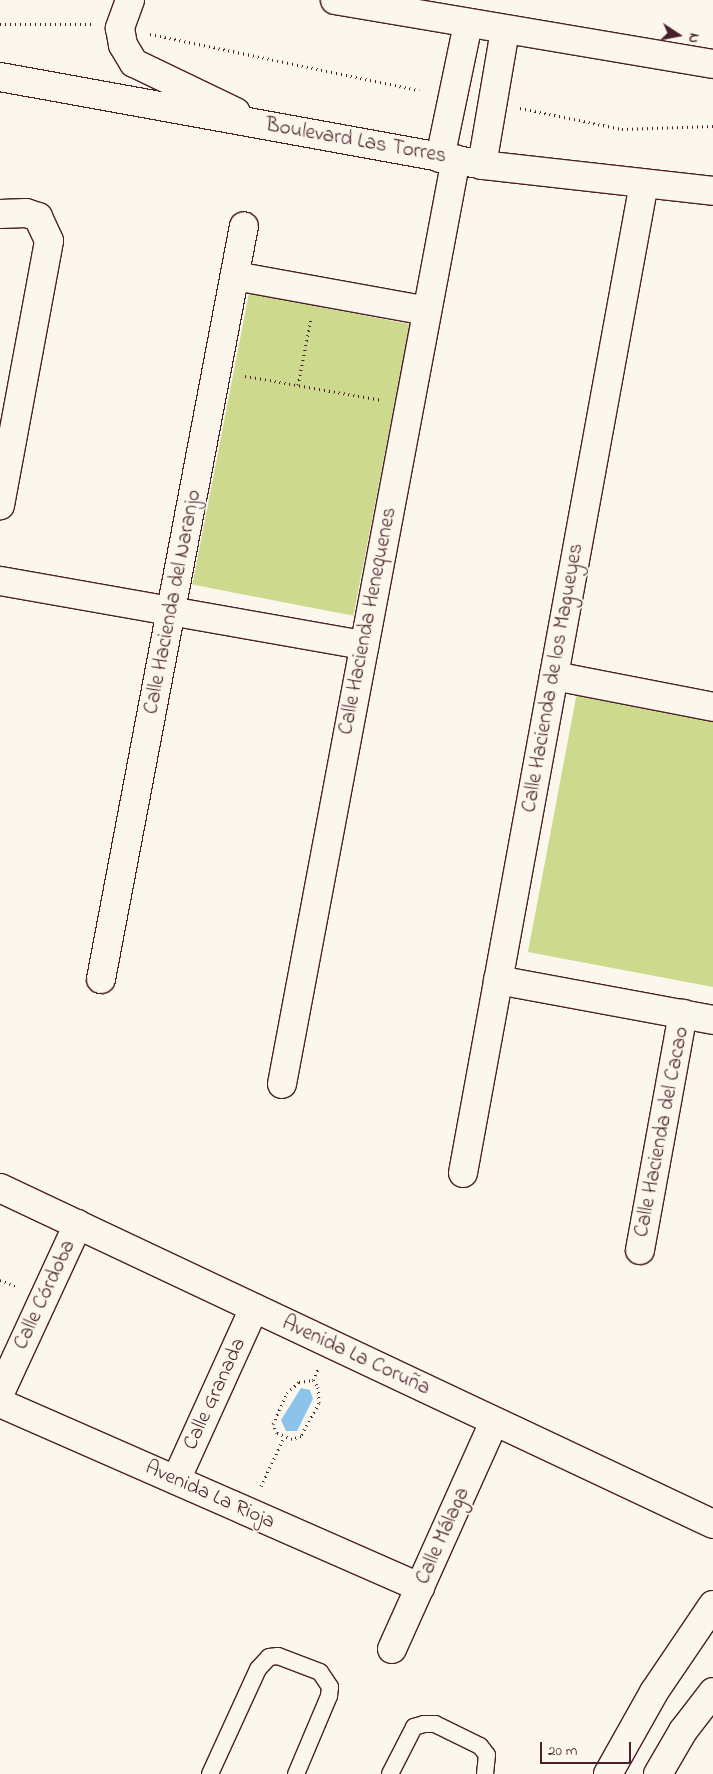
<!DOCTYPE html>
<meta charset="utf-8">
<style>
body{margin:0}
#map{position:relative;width:713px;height:1774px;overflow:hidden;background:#fbf7ec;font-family:"Indie Flower",sans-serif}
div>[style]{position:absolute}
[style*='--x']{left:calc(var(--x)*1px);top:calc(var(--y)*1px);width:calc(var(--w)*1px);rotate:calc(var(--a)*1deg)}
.green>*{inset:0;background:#cdda8e;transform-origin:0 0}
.water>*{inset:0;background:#8bc3ea}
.path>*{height:3px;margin-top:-1.5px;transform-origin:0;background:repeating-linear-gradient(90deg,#4a1f2b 0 1px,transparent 0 5px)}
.roads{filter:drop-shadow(1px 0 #4a1f2b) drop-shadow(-1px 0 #4a1f2b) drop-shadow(0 1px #4a1f2b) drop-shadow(0 -1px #4a1f2b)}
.lane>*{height:16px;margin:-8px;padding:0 8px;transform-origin:8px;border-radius:8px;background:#fbf7ec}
.street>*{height:28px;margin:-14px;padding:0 14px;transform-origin:14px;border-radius:14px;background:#fbf7ec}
.secondary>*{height:28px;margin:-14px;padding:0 14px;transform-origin:14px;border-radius:14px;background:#fbf7ec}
span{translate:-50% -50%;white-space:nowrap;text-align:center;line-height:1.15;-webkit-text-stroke:4px #fbf7ec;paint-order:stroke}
.street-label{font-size:21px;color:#4a1f2b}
.north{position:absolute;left:653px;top:10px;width:50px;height:50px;-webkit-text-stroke:4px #fbf7ec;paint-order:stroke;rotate:101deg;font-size:14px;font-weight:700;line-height:20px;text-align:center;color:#4a1f2b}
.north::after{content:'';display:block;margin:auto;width:18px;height:22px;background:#4a1f2b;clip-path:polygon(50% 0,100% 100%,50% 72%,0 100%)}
.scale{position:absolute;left:540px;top:1742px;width:91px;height:22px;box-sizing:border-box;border:2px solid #4a1f2b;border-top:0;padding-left:6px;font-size:15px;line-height:18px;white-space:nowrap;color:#4a1f2b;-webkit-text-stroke:4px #fbf7ec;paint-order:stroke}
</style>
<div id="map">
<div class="green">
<i style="left:249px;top:293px;width:164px;height:297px;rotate:11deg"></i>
<i style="clip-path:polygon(578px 687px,713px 712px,713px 987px,528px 952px)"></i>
</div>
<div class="water">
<i style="clip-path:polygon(301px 1388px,310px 1390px,313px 1399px,297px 1431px,286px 1431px,281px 1420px)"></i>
</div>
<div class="path">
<i style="--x:0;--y:24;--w:93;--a:0"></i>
<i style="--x:150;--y:34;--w:275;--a:11.8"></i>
<i style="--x:520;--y:108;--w:104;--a:11.6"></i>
<i style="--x:622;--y:129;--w:91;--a:-1.9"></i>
<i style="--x:245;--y:376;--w:139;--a:9.9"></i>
<i style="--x:298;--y:385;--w:68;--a:-79"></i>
<i style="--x:0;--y:1280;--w:19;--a:21"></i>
<i style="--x:313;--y:1380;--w:9;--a:54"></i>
<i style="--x:318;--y:1387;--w:16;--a:86"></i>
<i style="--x:319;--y:1403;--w:38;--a:119"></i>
<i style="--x:301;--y:1436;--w:9;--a:162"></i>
<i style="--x:292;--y:1439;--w:16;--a:-158"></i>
<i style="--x:277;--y:1433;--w:10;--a:-114"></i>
<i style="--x:273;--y:1424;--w:34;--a:-66"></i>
<i style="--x:287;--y:1393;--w:16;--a:-43"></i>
<i style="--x:299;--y:1382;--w:14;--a:-8"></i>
<i style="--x:313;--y:1380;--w:12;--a:-66"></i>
<i style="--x:261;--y:1486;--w:54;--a:-64.9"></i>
</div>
<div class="roads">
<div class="lane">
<i style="--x:210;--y:1774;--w:115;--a:-65.4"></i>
<i style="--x:258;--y:1669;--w:16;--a:-47"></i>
<i style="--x:269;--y:1657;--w:9;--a:-6"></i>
<i style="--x:278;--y:1656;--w:45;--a:20.9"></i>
<i style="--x:320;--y:1672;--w:18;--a:56"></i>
<i style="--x:330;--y:1687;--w:9;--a:96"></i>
<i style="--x:329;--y:1696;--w:85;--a:112.9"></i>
<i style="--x:390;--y:1774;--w:53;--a:-62.9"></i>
<i style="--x:414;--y:1727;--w:10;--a:-17"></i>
<i style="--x:424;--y:1724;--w:11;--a:0"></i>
<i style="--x:435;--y:1724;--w:50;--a:26.1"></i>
<i style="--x:480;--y:1746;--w:11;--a:52"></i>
<i style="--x:487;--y:1755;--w:19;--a:96"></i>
</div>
<div class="street">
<i style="--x:0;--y:214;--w:26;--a:-2"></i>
<i style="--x:26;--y:213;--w:13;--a:18"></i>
<i style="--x:38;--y:217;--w:26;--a:65"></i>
<i style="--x:49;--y:241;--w:269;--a:100.5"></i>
<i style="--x:235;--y:276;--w:195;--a:10.3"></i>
<i style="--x:0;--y:581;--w:370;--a:10"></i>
<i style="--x:554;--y:676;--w:162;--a:11"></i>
<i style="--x:101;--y:979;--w:766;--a:-79.25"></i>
<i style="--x:498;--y:980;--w:219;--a:10.5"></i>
<i style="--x:282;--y:1084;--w:941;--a:-79.35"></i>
<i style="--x:463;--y:1173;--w:1006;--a:-79.64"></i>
<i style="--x:0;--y:1188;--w:788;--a:25.23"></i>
<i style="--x:640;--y:1250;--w:240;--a:-79.7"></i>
<i style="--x:0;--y:1393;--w:186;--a:-65.2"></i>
<i style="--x:0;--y:1403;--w:459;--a:23.7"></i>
<i style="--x:176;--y:1480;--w:189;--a:-65.6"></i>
<i style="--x:392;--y:1649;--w:249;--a:-65.8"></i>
</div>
<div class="secondary">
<i style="--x:130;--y:0;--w:30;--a:110"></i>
<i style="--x:120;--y:28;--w:17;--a:80"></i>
<i style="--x:123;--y:45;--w:21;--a:59"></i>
<i style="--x:134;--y:63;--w:113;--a:25.7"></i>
<i style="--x:335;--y:0;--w:383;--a:9.6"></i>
<i style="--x:0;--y:77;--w:490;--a:10.3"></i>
<i style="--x:482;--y:165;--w:232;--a:6.4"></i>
<i style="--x:440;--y:158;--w:137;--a:-78.2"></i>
<i style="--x:482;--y:165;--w:136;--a:-80.3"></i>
<i style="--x:608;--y:1774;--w:94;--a:-60.7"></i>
<i style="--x:654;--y:1692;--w:105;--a:-55.9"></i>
<i style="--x:658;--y:1774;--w:50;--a:-59.8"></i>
<i style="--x:683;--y:1731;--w:49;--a:-52.4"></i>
</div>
</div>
<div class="street-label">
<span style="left:356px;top:141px;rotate:10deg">Boulevard Las Torres</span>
<span style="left:173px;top:602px;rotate:-79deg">Calle Hacienda del Naranjo</span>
<span style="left:368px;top:621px;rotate:-79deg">Calle Hacienda Henequenes</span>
<span style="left:553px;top:678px;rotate:-80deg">Calle Hacienda de los Magueyes</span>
<span style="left:662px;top:1132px;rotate:-79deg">Calle Hacienda del Cacao</span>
<span style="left:45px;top:1295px;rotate:-65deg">Calle Córdoba</span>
<span style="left:356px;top:1356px;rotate:25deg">Avenida La Coruña</span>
<span style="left:215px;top:1394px;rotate:-65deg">Calle Granada</span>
<span style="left:210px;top:1495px;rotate:24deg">Avenida La Rioja</span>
<span style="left:443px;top:1536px;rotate:-66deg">Calle Málaga</span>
</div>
<div class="north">N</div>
<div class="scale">20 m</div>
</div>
